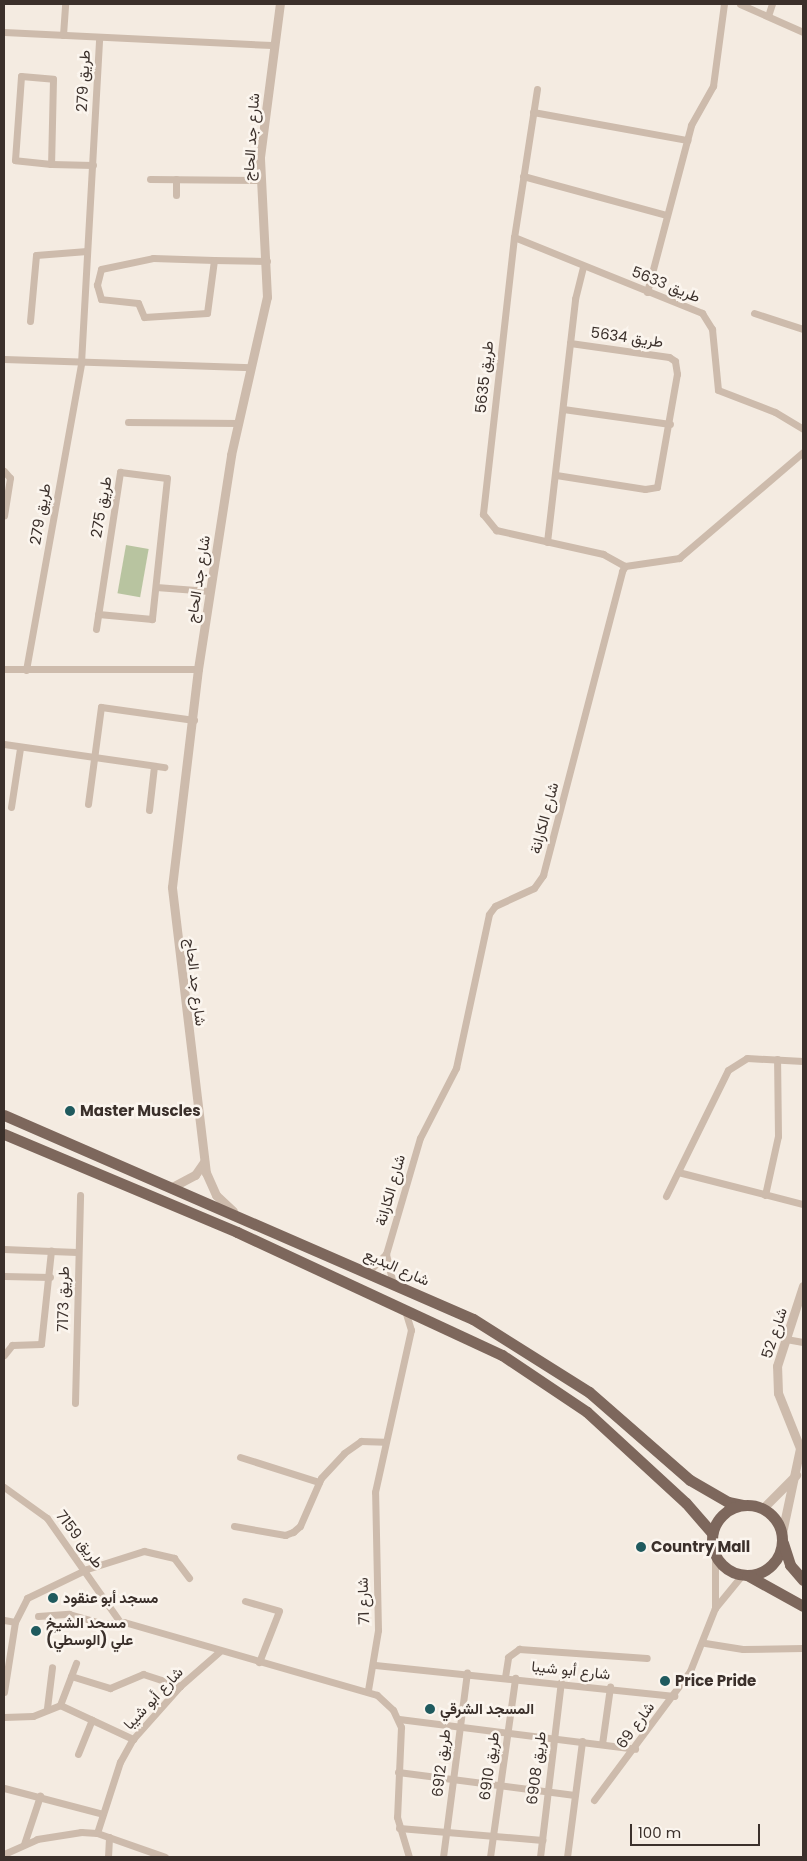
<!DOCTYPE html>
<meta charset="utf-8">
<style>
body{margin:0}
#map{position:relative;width:807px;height:1861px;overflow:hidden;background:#f4ebe1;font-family:Poppins,Vazirmatn,sans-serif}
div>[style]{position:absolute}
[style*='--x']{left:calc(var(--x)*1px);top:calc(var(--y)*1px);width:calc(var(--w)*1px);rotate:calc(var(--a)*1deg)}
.green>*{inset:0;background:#b8c4a0;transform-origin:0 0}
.minor>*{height:7px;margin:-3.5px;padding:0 3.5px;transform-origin:3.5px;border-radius:3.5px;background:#cdbbac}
.tertiary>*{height:9px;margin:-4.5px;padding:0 4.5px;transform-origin:4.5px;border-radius:4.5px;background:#cdbbac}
.primary>*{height:11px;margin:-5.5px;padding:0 5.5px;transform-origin:5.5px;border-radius:5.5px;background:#7d675c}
.primary>.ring{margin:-5.5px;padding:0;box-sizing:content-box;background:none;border:11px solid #7d675c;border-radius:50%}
.dots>*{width:14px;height:14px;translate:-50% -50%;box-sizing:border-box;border:2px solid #fbf5ee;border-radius:50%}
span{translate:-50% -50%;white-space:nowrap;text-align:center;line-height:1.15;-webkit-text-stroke:5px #fbf5ee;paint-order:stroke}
.street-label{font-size:15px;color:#3b302b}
.poi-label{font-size:15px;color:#3b302b;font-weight:700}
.left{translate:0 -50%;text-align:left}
.frame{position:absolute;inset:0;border:5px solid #3b302b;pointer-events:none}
.scale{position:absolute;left:630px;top:1824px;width:130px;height:22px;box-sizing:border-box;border:2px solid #3b302b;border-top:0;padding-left:6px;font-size:15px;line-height:18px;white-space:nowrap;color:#3b302b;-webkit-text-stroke:4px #fbf5ee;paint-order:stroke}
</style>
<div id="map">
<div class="green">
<i style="left:126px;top:545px;width:23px;height:49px;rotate:10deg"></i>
</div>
<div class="minor">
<i style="--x:740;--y:4;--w:69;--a:24"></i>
<i style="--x:768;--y:16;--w:13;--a:-72"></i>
<i style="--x:4;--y:32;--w:268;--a:2.8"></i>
<i style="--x:63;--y:35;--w:31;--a:-86"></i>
<i style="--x:21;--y:76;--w:32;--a:5"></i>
<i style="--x:53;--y:79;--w:85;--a:91.3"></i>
<i style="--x:51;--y:164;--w:36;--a:-174"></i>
<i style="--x:15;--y:160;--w:84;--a:-85.9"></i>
<i style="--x:537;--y:89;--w:150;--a:98.8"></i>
<i style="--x:514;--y:237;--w:279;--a:96.4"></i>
<i style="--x:483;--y:514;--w:21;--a:51"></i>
<i style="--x:496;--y:530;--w:110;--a:12.6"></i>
<i style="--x:603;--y:554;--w:25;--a:29"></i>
<i style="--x:533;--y:112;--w:157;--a:10.3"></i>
<i style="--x:51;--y:164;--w:42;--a:1.4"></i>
<i style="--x:523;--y:176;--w:149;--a:15.2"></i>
<i style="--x:150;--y:179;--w:110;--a:0.5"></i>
<i style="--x:176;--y:195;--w:16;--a:-90"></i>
<i style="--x:514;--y:237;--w:203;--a:22"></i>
<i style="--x:702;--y:313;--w:19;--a:58"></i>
<i style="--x:712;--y:329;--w:61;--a:84.4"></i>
<i style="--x:718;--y:390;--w:61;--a:21.1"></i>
<i style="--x:775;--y:412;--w:33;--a:31"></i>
<i style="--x:153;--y:258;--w:61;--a:1.9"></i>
<i style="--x:214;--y:260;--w:53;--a:97.5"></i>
<i style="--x:207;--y:313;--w:63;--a:176.4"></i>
<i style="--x:144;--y:317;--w:15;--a:-113"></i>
<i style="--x:138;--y:303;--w:37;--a:-174"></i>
<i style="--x:101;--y:299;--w:15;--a:-106"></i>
<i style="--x:97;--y:285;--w:16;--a:-76"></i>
<i style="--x:101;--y:269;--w:53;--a:-11.9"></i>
<i style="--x:214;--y:260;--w:53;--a:1.1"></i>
<i style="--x:647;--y:292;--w:173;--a:-75.2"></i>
<i style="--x:691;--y:125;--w:45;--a:-60.6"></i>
<i style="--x:713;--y:86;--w:83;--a:-82.4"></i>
<i style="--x:754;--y:313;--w:52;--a:18.1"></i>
<i style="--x:30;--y:321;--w:66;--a:-84.8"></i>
<i style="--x:36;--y:255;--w:51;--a:-4.5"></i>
<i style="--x:4;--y:359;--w:247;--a:1.9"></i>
<i style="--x:563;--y:409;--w:108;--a:8"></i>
<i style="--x:128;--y:422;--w:111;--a:0.5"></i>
<i style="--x:4;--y:471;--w:9;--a:49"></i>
<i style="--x:10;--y:478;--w:38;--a:99"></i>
<i style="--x:556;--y:475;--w:90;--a:8.9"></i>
<i style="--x:645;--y:489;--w:12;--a:-9"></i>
<i style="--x:657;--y:487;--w:115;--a:-80"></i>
<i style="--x:677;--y:374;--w:13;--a:-99"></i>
<i style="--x:675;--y:361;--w:7;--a:-146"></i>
<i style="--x:669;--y:357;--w:100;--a:-172"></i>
<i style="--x:547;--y:542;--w:245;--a:-83.4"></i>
<i style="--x:575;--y:299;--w:34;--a:-76"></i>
<i style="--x:156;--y:587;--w:53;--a:4.3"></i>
<i style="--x:96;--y:629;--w:159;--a:-81.3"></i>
<i style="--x:120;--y:472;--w:47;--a:7.3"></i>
<i style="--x:167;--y:478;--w:142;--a:96.1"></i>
<i style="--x:152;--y:619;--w:54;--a:-174.7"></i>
<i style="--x:4;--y:669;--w:194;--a:0"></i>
<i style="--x:26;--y:670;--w:312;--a:-79.8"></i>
<i style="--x:81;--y:363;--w:326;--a:-86.8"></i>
<i style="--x:4;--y:744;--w:162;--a:8.2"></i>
<i style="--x:88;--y:804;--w:98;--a:-82.4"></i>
<i style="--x:101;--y:707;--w:94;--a:8"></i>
<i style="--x:11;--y:807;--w:60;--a:-81.3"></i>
<i style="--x:149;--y:810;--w:44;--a:-83.5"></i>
<i style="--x:678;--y:1172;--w:129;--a:14.4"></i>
<i style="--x:765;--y:1195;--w:60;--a:-77.6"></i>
<i style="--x:778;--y:1136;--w:77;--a:-90.7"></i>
<i style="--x:666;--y:1196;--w:140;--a:-63.8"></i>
<i style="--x:728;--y:1070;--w:22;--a:-32"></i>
<i style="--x:747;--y:1058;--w:56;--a:3.1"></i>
<i style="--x:4;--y:1249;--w:47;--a:2.4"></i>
<i style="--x:386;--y:1254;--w:28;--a:77"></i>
<i style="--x:369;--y:1271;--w:24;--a:-45"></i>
<i style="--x:386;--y:1254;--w:121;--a:-73.7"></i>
<i style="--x:420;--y:1138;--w:79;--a:-62.8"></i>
<i style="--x:456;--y:1068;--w:157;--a:-77.9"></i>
<i style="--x:489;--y:914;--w:10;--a:-53"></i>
<i style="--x:495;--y:906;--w:43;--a:-24.8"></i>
<i style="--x:534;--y:888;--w:16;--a:-55"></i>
<i style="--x:543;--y:875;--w:314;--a:-75.4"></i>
<i style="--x:622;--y:571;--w:6;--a:-59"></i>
<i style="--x:625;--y:566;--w:55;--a:-8.4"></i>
<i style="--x:679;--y:558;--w:163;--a:-40.5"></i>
<i style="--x:4;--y:1276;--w:46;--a:1.2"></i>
<i style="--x:786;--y:1339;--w:17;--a:10"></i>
<i style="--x:4;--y:1355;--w:13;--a:-51"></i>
<i style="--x:12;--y:1345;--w:29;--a:-2"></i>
<i style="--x:41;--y:1344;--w:94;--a:-83.9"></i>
<i style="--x:51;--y:1251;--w:26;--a:2"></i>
<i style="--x:75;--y:1403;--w:208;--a:-88.6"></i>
<i style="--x:240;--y:1457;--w:83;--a:17.6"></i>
<i style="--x:4;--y:1487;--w:53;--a:35.8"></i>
<i style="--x:47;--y:1518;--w:127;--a:54.9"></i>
<i style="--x:234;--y:1526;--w:52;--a:10"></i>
<i style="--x:285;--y:1535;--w:9;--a:-21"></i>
<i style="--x:293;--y:1532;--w:9;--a:-41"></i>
<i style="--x:300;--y:1526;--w:52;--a:-66.4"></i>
<i style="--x:321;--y:1478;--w:34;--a:-47"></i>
<i style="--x:344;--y:1453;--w:21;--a:-35"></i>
<i style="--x:361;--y:1441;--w:23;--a:2"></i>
<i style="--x:715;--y:1553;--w:55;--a:90"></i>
<i style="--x:245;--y:1601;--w:35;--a:16"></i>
<i style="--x:279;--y:1611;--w:55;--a:111.4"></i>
<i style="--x:38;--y:1616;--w:31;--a:-4"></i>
<i style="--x:69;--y:1614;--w:35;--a:16"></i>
<i style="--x:103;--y:1624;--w:21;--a:-5"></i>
<i style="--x:124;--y:1622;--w:263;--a:16.1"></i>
<i style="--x:377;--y:1695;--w:22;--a:43"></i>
<i style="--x:393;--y:1710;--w:19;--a:65"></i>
<i style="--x:401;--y:1727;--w:90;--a:92.5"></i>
<i style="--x:397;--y:1817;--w:42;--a:73.3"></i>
<i style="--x:4;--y:1620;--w:11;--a:10"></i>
<i style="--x:705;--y:1643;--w:38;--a:9"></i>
<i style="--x:743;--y:1649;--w:60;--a:-1"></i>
<i style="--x:375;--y:1665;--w:301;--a:5.9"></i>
<i style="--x:71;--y:1676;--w:41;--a:17.1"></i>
<i style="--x:110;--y:1688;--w:36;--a:-23"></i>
<i style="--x:143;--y:1674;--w:39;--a:18"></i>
<i style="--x:505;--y:1677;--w:20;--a:-81"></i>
<i style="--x:508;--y:1657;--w:14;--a:-36"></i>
<i style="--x:519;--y:1649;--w:128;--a:4"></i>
<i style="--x:368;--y:1690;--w:61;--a:-80.5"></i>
<i style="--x:378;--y:1630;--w:138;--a:-91.2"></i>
<i style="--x:375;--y:1492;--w:166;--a:-77.5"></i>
<i style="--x:411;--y:1330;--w:21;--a:-107"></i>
<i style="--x:4;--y:1692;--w:71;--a:-81.1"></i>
<i style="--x:15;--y:1622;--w:27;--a:-63"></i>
<i style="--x:27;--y:1598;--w:67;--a:-25.8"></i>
<i style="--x:87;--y:1569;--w:60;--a:-17.5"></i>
<i style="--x:144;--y:1551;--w:31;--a:13"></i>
<i style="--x:174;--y:1558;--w:25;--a:53"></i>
<i style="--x:60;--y:1705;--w:45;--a:-69.1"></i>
<i style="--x:47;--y:1708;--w:41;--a:-83"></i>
<i style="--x:4;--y:1717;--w:29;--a:-2"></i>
<i style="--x:33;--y:1716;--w:29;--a:-22"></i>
<i style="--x:60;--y:1705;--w:81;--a:25"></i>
<i style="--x:399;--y:1719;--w:238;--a:7.2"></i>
<i style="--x:602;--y:1744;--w:58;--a:-82"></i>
<i style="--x:78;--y:1754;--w:37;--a:-68"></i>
<i style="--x:398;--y:1772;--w:178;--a:7.4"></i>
<i style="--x:4;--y:1788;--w:102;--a:14.7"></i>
<i style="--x:594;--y:1800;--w:161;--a:-53.3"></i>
<i style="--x:690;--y:1671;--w:68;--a:-68.4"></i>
<i style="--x:715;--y:1608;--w:43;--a:-50.7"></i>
<i style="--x:399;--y:1828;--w:144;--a:4.8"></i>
<i style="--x:97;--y:1833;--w:75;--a:-72.1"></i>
<i style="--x:120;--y:1762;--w:26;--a:-61"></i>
<i style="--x:133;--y:1739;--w:71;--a:-48.4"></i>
<i style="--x:180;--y:1686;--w:53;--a:-41.2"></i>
<i style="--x:24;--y:1844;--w:51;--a:-71.6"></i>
<i style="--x:4;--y:1854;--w:36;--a:-24"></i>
<i style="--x:37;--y:1839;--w:45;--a:-9"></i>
<i style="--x:81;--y:1832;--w:16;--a:4"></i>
<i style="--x:97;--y:1833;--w:72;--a:19.4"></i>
<i style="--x:108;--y:1857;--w:20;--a:-87"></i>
<i style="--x:443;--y:1857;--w:186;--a:-82.6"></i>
<i style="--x:490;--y:1857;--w:181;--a:-82"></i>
<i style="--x:540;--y:1857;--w:176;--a:-83.2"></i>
<i style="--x:567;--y:1857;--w:117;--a:-82.6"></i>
</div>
<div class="tertiary">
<i style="--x:174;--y:1186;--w:24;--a:-28"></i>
<i style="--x:195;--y:1175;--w:16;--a:-55"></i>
<i style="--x:233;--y:1211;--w:23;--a:-137"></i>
<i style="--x:216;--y:1195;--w:24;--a:-114"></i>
<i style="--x:206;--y:1173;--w:288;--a:-96.8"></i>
<i style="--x:172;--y:887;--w:220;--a:-83.2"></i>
<i style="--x:198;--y:669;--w:217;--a:-81.2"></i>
<i style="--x:231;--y:455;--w:162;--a:-77.2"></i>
<i style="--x:267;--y:297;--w:140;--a:-92.9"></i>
<i style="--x:260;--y:157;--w:154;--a:-82.6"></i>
<i style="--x:763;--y:1508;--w:47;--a:-45"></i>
<i style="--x:782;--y:1533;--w:87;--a:-78"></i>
<i style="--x:800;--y:1448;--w:59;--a:-111.8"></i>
<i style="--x:778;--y:1393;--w:27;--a:-92"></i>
<i style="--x:777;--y:1366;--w:84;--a:-72"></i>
</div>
<div class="primary">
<i style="--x:4;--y:1115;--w:511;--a:23.51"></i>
<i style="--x:473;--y:1319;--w:137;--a:32.2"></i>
<i style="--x:589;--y:1392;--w:134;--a:41.1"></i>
<i style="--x:690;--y:1480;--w:44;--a:30.1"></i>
<i style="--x:728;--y:1502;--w:16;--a:11"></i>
<i style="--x:4;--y:1134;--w:253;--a:22.8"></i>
<i style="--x:237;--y:1232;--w:292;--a:24.9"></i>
<i style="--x:502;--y:1355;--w:102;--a:33.8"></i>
<i style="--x:587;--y:1412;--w:134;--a:42.6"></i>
<i style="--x:686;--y:1503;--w:40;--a:49"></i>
<i class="ring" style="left:712px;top:1505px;width:59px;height:59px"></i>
<i style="--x:783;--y:1543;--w:23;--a:72"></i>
<i style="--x:790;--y:1565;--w:20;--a:49"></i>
<i style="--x:747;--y:1575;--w:64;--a:29"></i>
</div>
<div class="dots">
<i style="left:70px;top:1111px;background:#1f5a5e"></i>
<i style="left:641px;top:1547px;background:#1f5a5e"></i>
<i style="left:53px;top:1598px;background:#1f5a5e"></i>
<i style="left:36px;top:1631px;background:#1f5a5e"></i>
<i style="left:665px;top:1681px;background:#1f5a5e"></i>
<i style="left:430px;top:1709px;background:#1f5a5e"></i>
</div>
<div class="street-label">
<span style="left:83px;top:81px;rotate:-87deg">طريق 279</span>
<span style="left:251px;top:137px;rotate:-86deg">شارع جد الحاج</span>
<span style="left:666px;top:284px;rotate:22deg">طريق 5633</span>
<span style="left:627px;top:337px;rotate:8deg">طريق 5634</span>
<span style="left:484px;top:377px;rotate:-84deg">طريق 5635</span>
<span style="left:101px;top:507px;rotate:-80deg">طريق 275</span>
<span style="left:40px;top:514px;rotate:-80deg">طريق 279</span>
<span style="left:198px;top:579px;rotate:-81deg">شارع جد الحاج</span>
<span style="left:544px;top:818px;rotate:-75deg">شارع الكارانة</span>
<span style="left:196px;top:982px;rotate:83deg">شارع جد الحاج</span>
<span style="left:390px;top:1190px;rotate:-74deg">شارع الكارانة</span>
<span style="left:397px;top:1267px;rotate:24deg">شارع البديع</span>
<span style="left:63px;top:1299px;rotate:-89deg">طريق 7173</span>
<span style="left:774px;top:1333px;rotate:-72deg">شارع 52</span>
<span style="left:80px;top:1539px;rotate:53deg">طريق 7159</span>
<span style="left:363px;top:1601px;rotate:-92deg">شارع 71</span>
<span style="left:571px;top:1670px;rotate:6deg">شارع أبو شيبا</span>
<span style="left:153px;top:1698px;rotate:-47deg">شارع أبو شيبا</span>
<span style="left:635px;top:1725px;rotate:-54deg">شارع 69</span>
<span style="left:441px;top:1763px;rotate:-83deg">طريق 6912</span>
<span style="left:489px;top:1766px;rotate:-82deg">طريق 6910</span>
<span style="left:536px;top:1768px;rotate:-83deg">طريق 6908</span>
</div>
<div class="poi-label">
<span class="left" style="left:80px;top:1111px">Master Muscles</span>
<span class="left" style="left:651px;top:1547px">Country Mall</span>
<span class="left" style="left:63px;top:1598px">مسجد أبو عنقود</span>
<span class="left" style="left:46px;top:1631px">مسجد الشيخ<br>علي (الوسطي)</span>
<span class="left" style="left:675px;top:1681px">Price Pride</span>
<span class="left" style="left:440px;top:1709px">المسجد الشرقي</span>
</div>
<div class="frame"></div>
<div class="scale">100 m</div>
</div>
